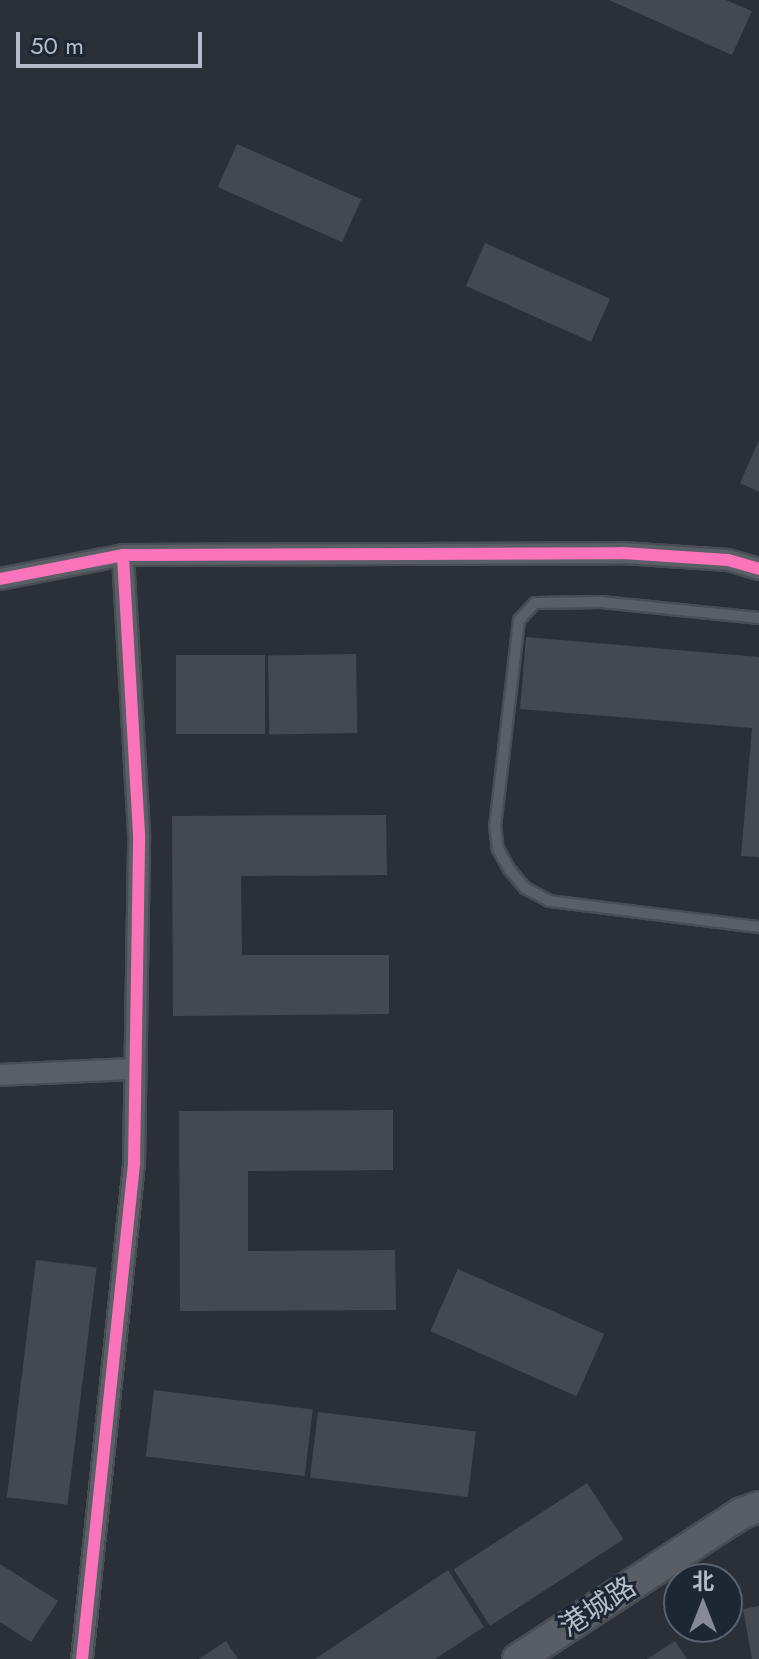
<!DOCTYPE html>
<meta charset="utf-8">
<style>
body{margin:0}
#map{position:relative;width:759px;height:1659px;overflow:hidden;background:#2a3038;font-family:Jost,"Noto Sans SC",sans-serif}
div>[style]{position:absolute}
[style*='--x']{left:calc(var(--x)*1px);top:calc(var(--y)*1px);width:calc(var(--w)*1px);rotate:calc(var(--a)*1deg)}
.building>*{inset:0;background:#444950;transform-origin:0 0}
.roads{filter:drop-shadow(2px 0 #484c53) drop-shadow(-2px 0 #484c53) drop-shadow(0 2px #484c53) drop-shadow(0 -2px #484c53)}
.lane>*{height:10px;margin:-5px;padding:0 5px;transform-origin:5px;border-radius:5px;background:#5a5e66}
.street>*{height:20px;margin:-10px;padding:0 10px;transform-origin:10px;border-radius:10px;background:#5a5e66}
.secondary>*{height:30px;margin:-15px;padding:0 15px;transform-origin:15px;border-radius:15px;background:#595d64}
.cycleway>*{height:12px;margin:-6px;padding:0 6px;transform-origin:6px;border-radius:6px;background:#fb73b8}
span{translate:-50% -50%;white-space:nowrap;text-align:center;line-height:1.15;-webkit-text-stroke:6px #1d2633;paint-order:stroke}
.street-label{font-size:28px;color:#b4bcc9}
.north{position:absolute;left:663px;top:1563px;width:80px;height:80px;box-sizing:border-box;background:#1d2633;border:2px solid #59626f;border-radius:50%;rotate:0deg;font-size:22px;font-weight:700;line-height:32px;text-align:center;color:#b4bcc9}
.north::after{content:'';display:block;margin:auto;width:28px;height:36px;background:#848b96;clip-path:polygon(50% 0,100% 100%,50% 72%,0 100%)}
.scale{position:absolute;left:16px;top:32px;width:186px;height:36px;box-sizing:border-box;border:4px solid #b4bcc9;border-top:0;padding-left:10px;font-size:24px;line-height:28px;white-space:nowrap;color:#b4bcc9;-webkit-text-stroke:6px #1d2633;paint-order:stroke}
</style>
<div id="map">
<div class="building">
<i style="clip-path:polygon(609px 0,726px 0,752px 11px,732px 55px)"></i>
<i style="left:237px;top:144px;width:136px;height:47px;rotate:24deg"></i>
<i style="left:485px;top:243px;width:137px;height:47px;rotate:24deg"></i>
<i style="clip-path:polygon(759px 440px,759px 492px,740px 483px)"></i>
<i style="clip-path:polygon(526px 637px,759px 657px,759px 857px,741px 856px,752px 728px,520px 709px)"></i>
<i style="left:356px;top:654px;width:79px;height:88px;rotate:89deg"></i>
<i style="left:176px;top:655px;width:89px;height:79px"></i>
<i style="clip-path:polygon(386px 815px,387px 875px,241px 876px,242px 955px,389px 955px,389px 1014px,173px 1016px,172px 816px)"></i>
<i style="clip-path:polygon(393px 1110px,393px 1170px,248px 1171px,248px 1251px,395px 1250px,396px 1310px,180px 1311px,179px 1111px)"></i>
<i style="left:36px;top:1260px;width:61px;height:239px;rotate:7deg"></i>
<i style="left:458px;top:1269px;width:160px;height:68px;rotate:24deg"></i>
<i style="left:154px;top:1390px;width:160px;height:67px;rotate:7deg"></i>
<i style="left:318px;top:1412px;width:159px;height:66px;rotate:7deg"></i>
<i style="left:587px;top:1483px;width:67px;height:159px;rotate:57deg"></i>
<i style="clip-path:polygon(0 1564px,58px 1601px,31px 1642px,0 1622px)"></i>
<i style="clip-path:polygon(448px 1570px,484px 1627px,435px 1659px,315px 1659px)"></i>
<i style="clip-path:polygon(759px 1606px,759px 1659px,752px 1659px,743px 1609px)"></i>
<i style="clip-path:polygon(226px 1641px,238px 1659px,199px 1659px)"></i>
<i style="clip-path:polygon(675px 1641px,687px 1659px,647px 1659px)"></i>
</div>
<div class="roads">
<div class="lane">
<i style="--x:759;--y:618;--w:159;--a:-174.2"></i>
<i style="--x:601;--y:602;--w:66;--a:179.1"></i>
<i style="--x:535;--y:603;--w:23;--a:133"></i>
<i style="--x:519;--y:620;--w:207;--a:96.6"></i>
<i style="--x:495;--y:826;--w:23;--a:83"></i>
<i style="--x:498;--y:849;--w:23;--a:61"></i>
<i style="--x:509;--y:869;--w:25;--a:50"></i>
<i style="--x:525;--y:888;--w:27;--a:28"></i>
<i style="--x:549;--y:901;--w:212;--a:7.1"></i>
</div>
<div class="street">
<i style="--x:0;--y:579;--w:125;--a:-11"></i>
<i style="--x:123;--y:555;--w:499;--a:-0.2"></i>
<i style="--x:622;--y:553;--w:106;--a:3.8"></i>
<i style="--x:728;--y:560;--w:32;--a:16"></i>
<i style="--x:0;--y:1075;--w:133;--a:-2.6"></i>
<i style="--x:82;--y:1659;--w:498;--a:-84"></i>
<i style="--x:134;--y:1164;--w:330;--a:-89.1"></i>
<i style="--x:139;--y:834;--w:279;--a:-93.3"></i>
</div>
<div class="secondary">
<i style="--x:518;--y:1659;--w:267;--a:-33.1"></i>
<i style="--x:742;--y:1513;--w:18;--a:-19"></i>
</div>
</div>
<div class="cycleway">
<i style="--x:0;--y:579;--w:125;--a:-11"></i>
<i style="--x:123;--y:555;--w:499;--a:-0.2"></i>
<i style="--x:622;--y:553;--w:106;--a:3.8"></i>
<i style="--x:728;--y:560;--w:32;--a:16"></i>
<i style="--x:82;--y:1659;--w:498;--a:-84"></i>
<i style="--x:134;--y:1164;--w:330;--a:-89.1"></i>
<i style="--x:139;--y:834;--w:279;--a:-93.3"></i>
</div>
<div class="street-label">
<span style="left:598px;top:1607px;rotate:-33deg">港城路</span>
</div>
<div class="north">北</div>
<div class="scale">50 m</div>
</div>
